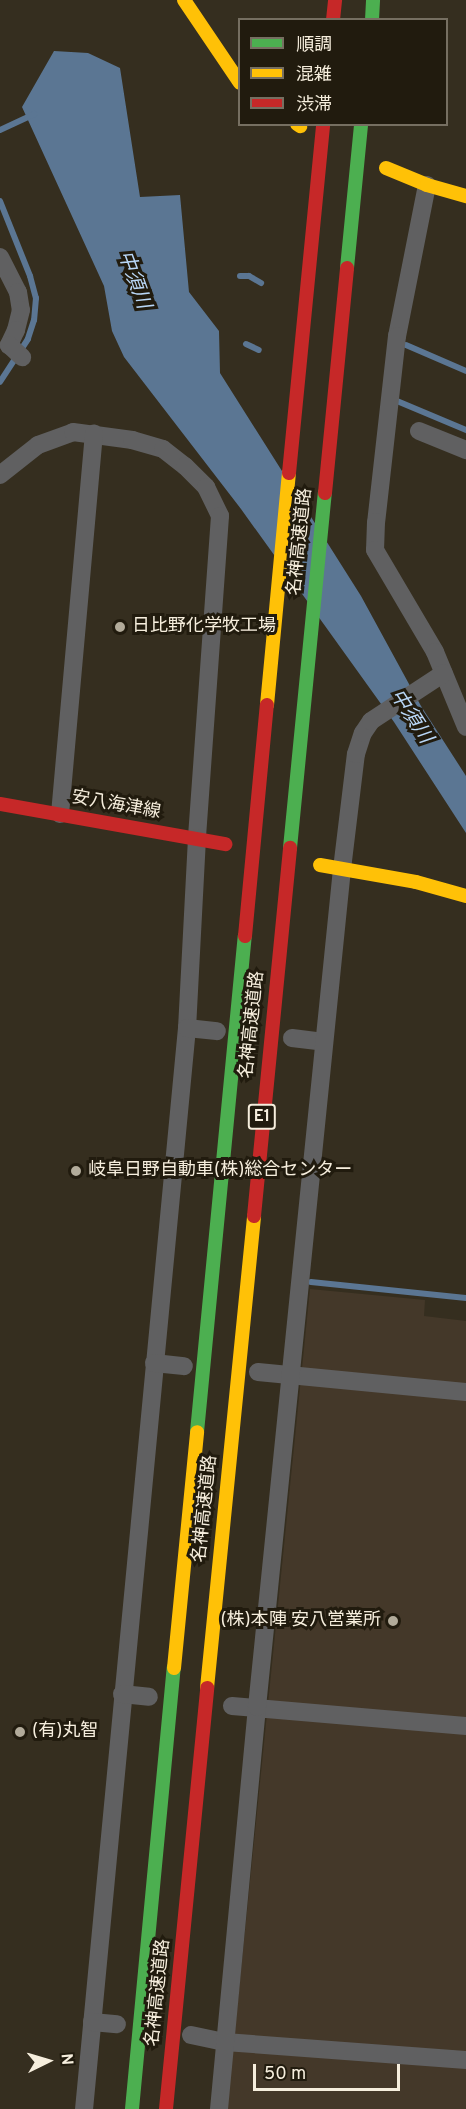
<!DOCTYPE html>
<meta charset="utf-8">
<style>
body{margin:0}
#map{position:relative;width:466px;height:2109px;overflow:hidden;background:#352e1f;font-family:Overpass,"Noto Sans JP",sans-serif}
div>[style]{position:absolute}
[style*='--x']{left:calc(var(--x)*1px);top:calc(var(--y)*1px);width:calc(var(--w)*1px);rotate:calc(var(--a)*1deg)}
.industrial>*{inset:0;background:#443829}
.water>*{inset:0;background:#5b7693}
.stream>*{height:6px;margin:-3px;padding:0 3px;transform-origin:3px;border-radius:3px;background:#5b7693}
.street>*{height:18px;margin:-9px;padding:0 9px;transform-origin:9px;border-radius:9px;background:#606061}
.fast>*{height:14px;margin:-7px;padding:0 7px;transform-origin:7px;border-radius:7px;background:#4caf50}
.slow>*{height:14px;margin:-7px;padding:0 7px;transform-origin:7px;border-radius:7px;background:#ffc107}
.jam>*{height:14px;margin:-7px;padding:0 7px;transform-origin:7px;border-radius:7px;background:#c62828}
.dots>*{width:16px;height:16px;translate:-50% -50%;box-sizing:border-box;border:3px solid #211b0e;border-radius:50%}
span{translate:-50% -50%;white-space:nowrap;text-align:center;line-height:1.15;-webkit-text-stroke:6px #211b0e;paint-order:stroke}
.shield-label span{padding:2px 4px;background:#211b0e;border:2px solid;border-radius:4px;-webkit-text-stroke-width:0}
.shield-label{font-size:16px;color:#f6eedd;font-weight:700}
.street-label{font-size:18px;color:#f6eedd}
.poi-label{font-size:18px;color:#f6eedd}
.left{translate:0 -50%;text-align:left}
.right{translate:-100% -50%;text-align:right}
.water-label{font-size:20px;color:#b9d7f7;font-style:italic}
.legend{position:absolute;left:238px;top:18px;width:210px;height:108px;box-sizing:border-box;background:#211b0e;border:2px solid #766f61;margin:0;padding:8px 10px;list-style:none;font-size:18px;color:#f6eedd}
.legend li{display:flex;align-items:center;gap:12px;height:30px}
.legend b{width:30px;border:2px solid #766f61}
.north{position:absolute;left:18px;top:2031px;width:60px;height:60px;-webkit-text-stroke:4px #211b0e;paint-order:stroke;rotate:85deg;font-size:16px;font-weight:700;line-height:24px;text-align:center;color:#f6eedd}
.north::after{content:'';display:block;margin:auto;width:21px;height:27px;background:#f6eedd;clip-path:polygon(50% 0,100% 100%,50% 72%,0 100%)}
.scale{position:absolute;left:253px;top:2064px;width:147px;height:27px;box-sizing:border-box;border:3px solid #f6eedd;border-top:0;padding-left:8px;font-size:18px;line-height:21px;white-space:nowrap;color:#f6eedd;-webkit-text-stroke:4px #211b0e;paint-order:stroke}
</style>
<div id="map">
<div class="industrial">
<i style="clip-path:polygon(310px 1289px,425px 1300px,424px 1316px,466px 1321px,466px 2109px,227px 2109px)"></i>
</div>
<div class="water">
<i style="clip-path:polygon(54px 51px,88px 53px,120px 68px,140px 197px,180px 195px,189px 292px,219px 331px,220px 373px,361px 596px,421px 706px,466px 776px,466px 833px,394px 722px,241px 509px,124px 357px,112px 331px,104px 286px,22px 107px)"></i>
</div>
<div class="stream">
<i style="--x:0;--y:130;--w:38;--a:-25"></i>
<i style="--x:0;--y:201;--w:81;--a:68.2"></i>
<i style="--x:30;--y:276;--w:23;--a:75"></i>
<i style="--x:36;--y:298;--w:22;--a:95"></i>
<i style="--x:34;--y:320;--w:20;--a:108"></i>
<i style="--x:28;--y:339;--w:51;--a:123.1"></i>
<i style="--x:240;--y:276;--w:9;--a:0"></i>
<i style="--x:249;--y:276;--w:14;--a:30"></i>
<i style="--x:246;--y:344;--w:14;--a:25"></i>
<i style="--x:406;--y:345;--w:65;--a:23.4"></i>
<i style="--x:397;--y:401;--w:75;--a:22.8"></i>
<i style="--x:311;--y:1282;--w:156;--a:5.9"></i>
</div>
<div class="street">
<i style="--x:427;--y:185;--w:154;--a:101.2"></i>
<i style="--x:397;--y:336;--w:187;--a:96.4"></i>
<i style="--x:376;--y:522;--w:28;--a:92"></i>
<i style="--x:375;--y:550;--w:118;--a:59.5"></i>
<i style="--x:435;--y:652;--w:81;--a:67.5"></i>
<i style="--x:0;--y:257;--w:39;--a:63"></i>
<i style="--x:18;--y:292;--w:18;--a:81"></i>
<i style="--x:21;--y:310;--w:21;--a:104"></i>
<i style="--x:16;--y:330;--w:17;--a:115"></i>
<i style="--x:9;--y:345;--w:18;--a:43"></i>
<i style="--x:419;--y:431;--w:51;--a:22"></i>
<i style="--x:0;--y:475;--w:48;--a:-38.3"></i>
<i style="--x:38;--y:445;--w:37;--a:-20"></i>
<i style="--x:73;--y:432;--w:60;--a:7.7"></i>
<i style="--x:132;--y:440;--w:32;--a:16"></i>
<i style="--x:163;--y:449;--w:28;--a:38"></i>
<i style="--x:185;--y:466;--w:30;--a:45"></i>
<i style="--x:206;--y:487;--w:32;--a:64"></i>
<i style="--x:220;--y:516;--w:323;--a:94.1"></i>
<i style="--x:197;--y:838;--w:190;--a:93"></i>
<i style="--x:187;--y:1028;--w:1086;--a:95.44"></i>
<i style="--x:60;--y:814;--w:382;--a:-84.9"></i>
<i style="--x:187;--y:1028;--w:30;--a:6"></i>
<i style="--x:292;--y:1038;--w:32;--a:7"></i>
<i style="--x:154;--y:1363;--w:30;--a:6"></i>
<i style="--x:258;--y:1372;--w:209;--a:5.5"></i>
<i style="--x:122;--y:1694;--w:27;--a:6"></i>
<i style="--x:232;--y:1706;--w:235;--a:4.9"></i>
<i style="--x:92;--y:2022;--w:25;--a:5"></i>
<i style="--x:191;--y:2035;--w:35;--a:12"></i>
<i style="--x:225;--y:2042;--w:242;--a:4.3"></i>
<i style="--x:219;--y:2109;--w:404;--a:-84.6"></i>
<i style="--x:257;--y:1707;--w:842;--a:-84.21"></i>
<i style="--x:342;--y:869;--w:116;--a:-83.1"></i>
<i style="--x:356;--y:754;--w:22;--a:-72"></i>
<i style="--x:363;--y:733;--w:14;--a:-56"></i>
<i style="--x:371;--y:721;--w:87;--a:-33.3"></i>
</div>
<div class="fast">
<i style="--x:372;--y:20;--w:20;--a:-87"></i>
<i style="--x:347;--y:268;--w:145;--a:-84.4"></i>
<i style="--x:290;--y:848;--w:357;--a:-84.4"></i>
<i style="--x:197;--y:1432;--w:498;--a:-84.5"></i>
<i style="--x:132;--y:2109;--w:443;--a:-84.6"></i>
</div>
<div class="slow">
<i style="--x:184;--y:0;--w:100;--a:56"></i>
<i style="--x:297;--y:124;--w:4;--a:34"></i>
<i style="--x:386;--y:168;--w:44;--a:22.5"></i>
<i style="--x:427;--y:185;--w:41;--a:15.8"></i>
<i style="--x:267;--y:705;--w:233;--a:-84.6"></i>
<i style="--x:320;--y:865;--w:97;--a:10"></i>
<i style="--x:416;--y:882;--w:52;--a:15.6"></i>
<i style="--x:174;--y:1668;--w:237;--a:-84.4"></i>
<i style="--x:207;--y:1688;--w:474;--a:-84.3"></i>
</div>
<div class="jam">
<i style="--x:333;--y:20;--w:20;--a:-84"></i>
<i style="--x:289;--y:473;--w:351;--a:-84.4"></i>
<i style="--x:325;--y:493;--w:226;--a:-84.4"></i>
<i style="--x:0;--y:804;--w:229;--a:10.1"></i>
<i style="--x:245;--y:936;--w:232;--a:-84.6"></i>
<i style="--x:254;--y:1216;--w:370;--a:-84.4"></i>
<i style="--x:166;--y:2109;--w:423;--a:-84.4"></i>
</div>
<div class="dots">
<i style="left:120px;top:627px;background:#b2ab9a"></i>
<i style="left:76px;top:1171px;background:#b2ab9a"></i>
<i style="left:393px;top:1621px;background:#b2ab9a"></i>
<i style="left:20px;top:1732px;background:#b2ab9a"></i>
</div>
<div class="shield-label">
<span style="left:262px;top:1117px">E1</span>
</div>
<div class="street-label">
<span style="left:301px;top:542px;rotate:-84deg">名神高速道路</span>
<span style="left:116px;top:806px;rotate:10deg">安八海津線</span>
<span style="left:253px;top:1025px;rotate:-84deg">名神高速道路</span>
<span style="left:206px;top:1509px;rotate:-84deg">名神高速道路</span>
<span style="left:159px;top:1993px;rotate:-84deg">名神高速道路</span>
</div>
<div class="poi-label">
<span class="left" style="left:132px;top:627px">日比野化学牧工場</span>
<span class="left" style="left:88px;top:1171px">岐阜日野自動車(株)総合センター</span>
<span class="right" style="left:381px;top:1621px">(株)本陣 安八営業所</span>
<span class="left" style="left:32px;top:1732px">(有)丸智</span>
</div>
<div class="water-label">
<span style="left:133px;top:280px;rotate:70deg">中須川</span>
<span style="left:410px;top:717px;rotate:57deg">中須川</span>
</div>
<ul class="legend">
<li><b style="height:8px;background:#4caf50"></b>順調</li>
<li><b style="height:8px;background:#ffc107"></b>混雑</li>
<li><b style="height:8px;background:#c62828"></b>渋滞</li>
</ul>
<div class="north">N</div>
<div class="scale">50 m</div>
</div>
